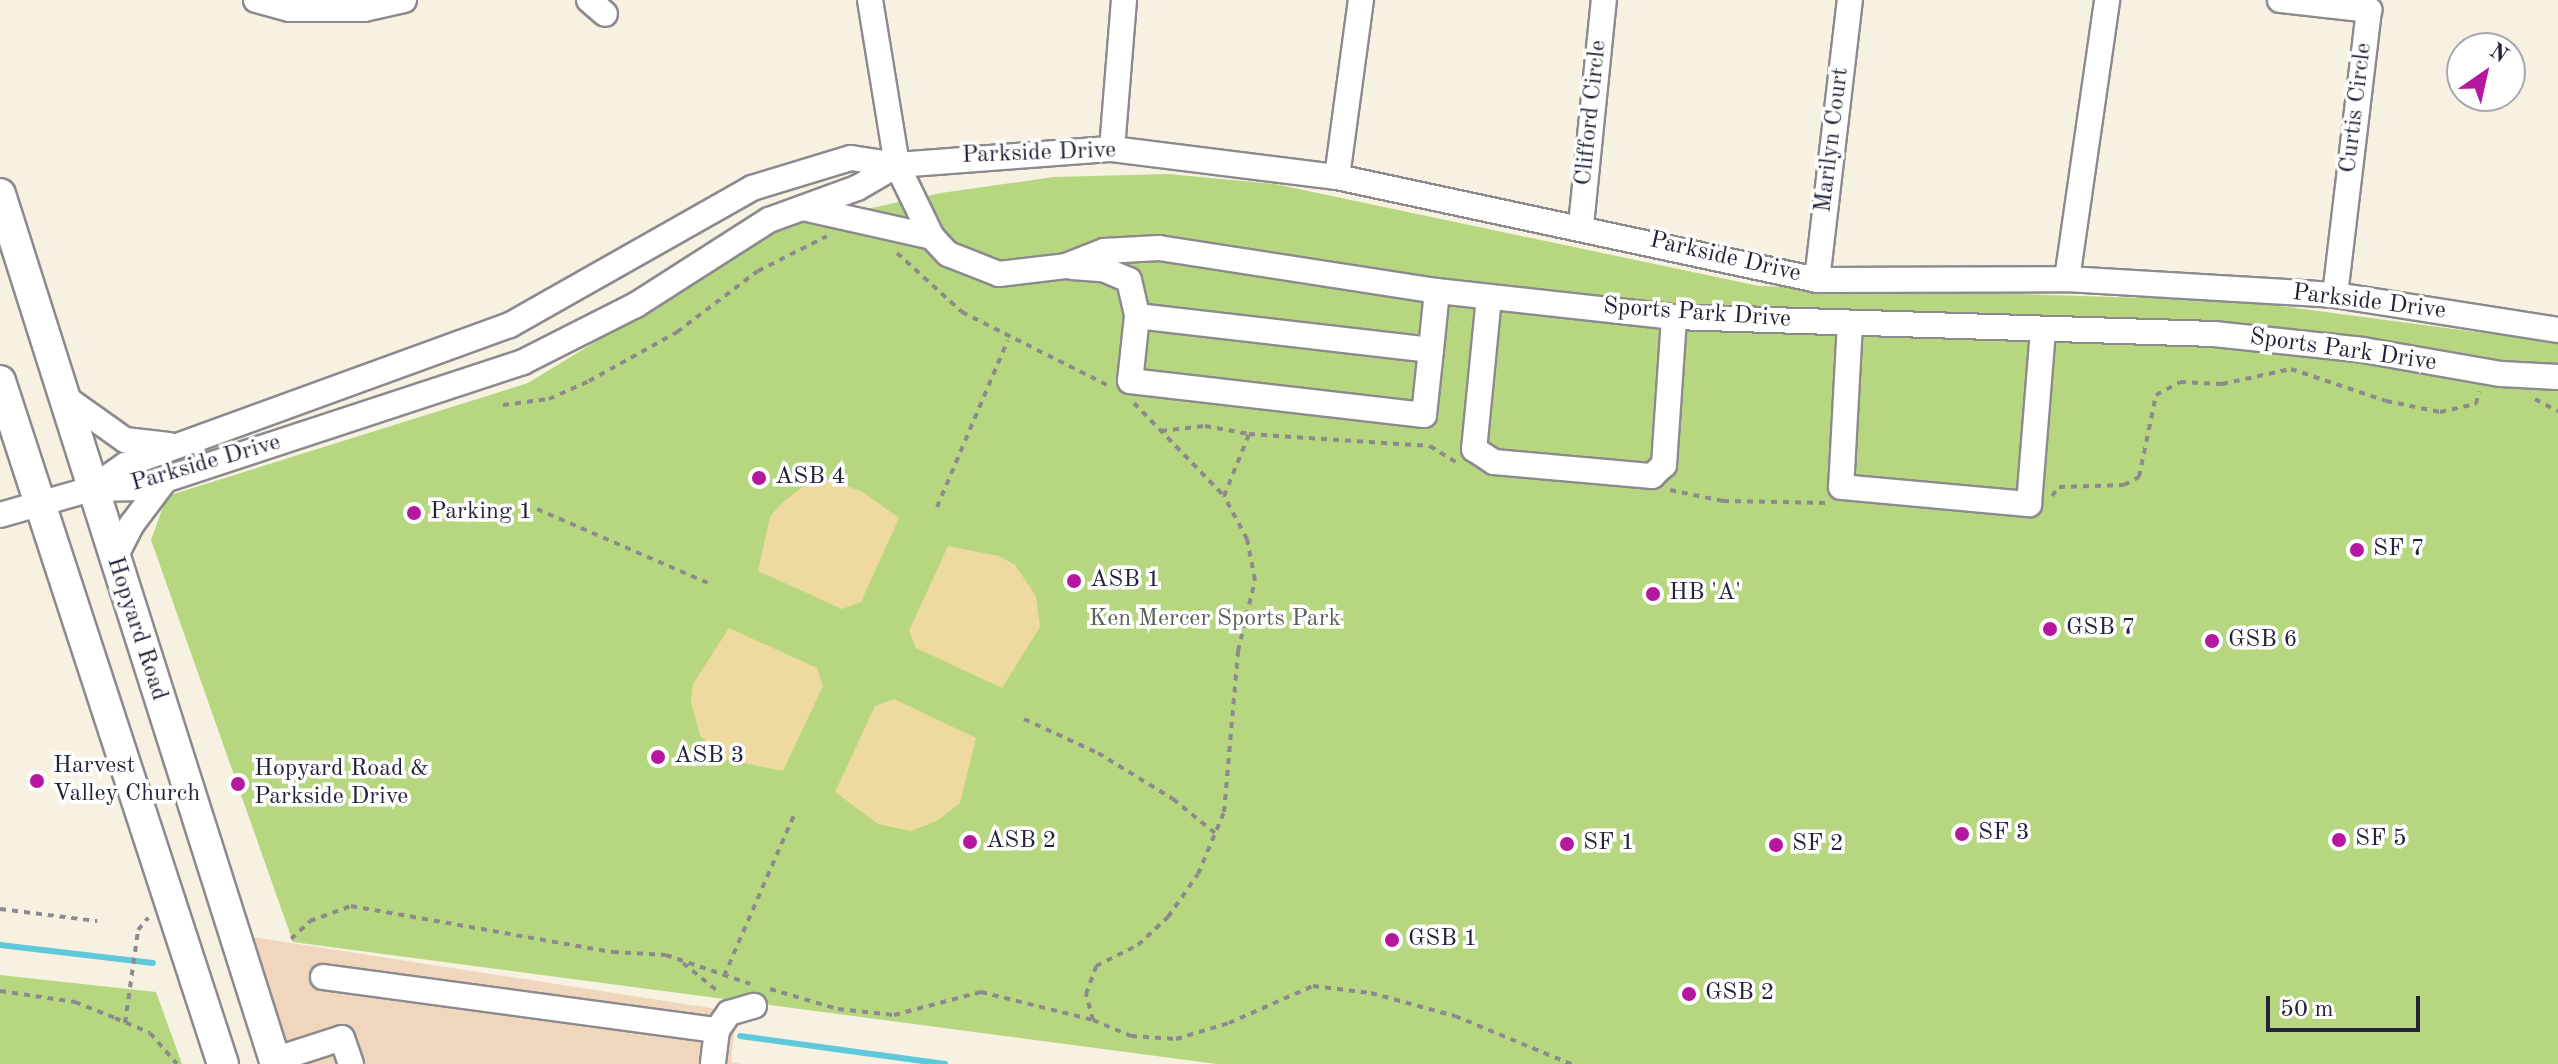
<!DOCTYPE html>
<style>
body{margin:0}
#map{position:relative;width:2558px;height:1064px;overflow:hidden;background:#f6f1e1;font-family:"Old Standard TT",serif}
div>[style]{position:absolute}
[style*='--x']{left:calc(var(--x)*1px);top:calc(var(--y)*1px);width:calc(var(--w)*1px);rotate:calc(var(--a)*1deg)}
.built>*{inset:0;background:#efd6bc}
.green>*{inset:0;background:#b6d77f}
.sand>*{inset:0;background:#eeda9e}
.stream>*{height:6px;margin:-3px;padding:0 3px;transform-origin:3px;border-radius:3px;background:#5fc8db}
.path>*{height:4px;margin-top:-2px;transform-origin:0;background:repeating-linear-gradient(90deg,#8c8a8e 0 6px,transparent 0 12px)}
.roads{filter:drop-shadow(2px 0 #8c8a8e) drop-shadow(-2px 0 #8c8a8e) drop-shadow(0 2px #8c8a8e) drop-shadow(0 -2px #8c8a8e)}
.minor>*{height:24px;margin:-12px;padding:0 12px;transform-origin:12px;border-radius:12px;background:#fff}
.major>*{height:30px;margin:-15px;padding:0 15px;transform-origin:15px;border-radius:15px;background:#fff}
.dots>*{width:22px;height:22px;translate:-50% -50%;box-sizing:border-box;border:4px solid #fff;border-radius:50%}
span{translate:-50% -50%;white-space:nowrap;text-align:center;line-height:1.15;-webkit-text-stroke:7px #fff;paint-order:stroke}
.street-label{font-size:24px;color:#22223b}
.poi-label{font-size:24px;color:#22223b}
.left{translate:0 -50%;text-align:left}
.park-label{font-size:24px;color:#566153}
.north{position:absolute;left:2446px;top:32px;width:80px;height:80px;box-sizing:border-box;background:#fff;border:2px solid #a7a7b1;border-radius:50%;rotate:34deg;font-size:22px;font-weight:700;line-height:32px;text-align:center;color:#22223b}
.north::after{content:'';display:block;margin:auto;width:28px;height:36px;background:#b5179e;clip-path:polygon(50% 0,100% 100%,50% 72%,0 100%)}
.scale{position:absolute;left:2266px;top:996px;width:154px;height:36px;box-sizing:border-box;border:4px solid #22223b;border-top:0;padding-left:10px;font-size:24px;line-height:28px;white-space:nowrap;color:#22223b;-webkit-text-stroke:6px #fff;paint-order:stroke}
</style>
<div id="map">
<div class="built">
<i style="clip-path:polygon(253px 937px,736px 1012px,731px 1062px,741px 1064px,291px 1064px)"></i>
</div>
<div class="green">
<i style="clip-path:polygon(1168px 174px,1275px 184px,1759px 286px,2242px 301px,2558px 343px,2558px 1064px,1217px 1064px,293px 942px,151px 540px,167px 496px,528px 383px,783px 227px,941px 193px,1054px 177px)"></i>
<i style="clip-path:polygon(0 975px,156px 992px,182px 1064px,0 1064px)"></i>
</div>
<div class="sand">
<i style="clip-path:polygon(831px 481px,861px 491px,899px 518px,861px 602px,842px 609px,758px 571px,770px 517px,780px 505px,802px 487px)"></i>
<i style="clip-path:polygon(948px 546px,999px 556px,1015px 565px,1036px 596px,1040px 627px,1002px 688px,916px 648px,909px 631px)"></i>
<i style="clip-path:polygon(729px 628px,817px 668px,823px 686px,783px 771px,724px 759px,700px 735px,691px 702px,693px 684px)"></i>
<i style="clip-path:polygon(894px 699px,976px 738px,960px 803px,937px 821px,910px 831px,878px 824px,835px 792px,875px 706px)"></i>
</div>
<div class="stream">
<i style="--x:0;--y:945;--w:154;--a:6.7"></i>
<i style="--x:740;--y:1036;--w:207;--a:7.8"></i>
</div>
<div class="path">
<i style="--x:897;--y:253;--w:88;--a:42.2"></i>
<i style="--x:962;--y:312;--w:167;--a:26.7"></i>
<i style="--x:2535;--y:399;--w:26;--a:28"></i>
<i style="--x:1134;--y:403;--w:129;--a:45.9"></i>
<i style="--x:503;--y:405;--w:46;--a:-7.4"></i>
<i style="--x:549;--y:399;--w:44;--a:-24.2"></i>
<i style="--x:589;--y:381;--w:101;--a:-29.1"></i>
<i style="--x:677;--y:332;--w:101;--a:-37"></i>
<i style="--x:758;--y:271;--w:77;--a:-26.9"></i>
<i style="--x:1161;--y:431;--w:44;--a:-6.5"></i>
<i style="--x:1205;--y:426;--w:45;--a:10.3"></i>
<i style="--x:1670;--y:490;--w:54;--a:11.7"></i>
<i style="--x:1723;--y:501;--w:105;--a:1.1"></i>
<i style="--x:2052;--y:496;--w:11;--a:-52"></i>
<i style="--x:2059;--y:487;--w:65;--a:-1.8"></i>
<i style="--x:2124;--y:485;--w:17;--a:-28"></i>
<i style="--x:2139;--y:477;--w:84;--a:-78.3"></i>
<i style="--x:2156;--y:395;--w:27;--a:-28"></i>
<i style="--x:2180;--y:382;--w:42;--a:2.7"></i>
<i style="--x:2222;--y:384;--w:71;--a:-12.3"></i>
<i style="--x:2291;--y:369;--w:100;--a:18.6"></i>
<i style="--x:2386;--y:401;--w:55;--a:11.5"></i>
<i style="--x:2440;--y:412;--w:37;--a:-13"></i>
<i style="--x:2476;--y:404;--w:13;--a:-77"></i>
<i style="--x:937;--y:507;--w:181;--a:-67"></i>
<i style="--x:537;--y:509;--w:192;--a:23.4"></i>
<i style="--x:1024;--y:719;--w:81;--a:24.7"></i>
<i style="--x:1098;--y:753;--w:88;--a:31.5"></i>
<i style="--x:1173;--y:799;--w:54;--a:39"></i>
<i style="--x:0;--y:909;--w:98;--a:7.1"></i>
<i style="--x:291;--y:939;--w:26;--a:-43"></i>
<i style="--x:310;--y:921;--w:44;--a:-20.1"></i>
<i style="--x:351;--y:906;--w:266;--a:10"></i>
<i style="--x:613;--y:952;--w:53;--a:3.2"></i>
<i style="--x:666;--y:955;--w:89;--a:19"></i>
<i style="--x:683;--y:963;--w:48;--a:39"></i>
<i style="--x:724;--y:976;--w:176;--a:-66.5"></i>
<i style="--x:770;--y:989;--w:71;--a:16.4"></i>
<i style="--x:838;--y:1009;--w:56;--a:6.1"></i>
<i style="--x:894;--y:1015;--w:90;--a:-14.8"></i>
<i style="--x:981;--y:992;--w:115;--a:14"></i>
<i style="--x:1093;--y:1020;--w:41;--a:22.8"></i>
<i style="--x:1131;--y:1036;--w:45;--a:3.8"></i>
<i style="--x:1176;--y:1039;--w:55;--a:-16.8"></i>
<i style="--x:1229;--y:1023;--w:92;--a:-23.8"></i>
<i style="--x:1313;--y:986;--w:58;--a:6.9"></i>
<i style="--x:1371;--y:993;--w:87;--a:15.3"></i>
<i style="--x:1455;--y:1016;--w:126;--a:22.5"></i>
<i style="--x:0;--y:991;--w:76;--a:8.3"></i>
<i style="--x:75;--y:1002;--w:43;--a:21.8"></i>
<i style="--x:115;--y:1018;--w:38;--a:23"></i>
<i style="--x:150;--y:1033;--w:41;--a:48.9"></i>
<i style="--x:1093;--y:1020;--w:27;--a:-105"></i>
<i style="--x:1086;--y:994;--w:30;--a:-70"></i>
<i style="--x:1096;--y:966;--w:47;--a:-26.6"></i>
<i style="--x:1138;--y:945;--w:41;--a:-43"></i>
<i style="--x:1168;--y:917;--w:52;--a:-55.1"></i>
<i style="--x:1198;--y:874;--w:67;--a:-67.2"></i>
<i style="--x:1224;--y:812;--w:162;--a:-85"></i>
<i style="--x:1238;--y:651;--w:73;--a:-76.5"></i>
<i style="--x:1255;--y:580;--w:42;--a:-101"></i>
<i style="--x:1247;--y:539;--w:49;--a:-118.1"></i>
<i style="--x:1224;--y:496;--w:67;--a:-68"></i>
<i style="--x:1249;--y:434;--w:181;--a:3.8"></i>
<i style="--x:1430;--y:446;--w:31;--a:32"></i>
<i style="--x:125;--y:1023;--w:94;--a:-82"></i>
<i style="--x:138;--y:930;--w:16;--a:-50"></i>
</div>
<div class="roads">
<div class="minor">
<i style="--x:256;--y:0;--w:35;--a:15"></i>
<i style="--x:290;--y:9;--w:74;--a:0"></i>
<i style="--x:364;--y:9;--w:41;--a:-12.7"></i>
<i style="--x:589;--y:0;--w:21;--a:41"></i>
<i style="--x:870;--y:0;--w:167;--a:80.7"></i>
<i style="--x:897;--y:165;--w:80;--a:64.1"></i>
<i style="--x:932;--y:237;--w:23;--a:47"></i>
<i style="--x:948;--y:254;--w:55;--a:21.4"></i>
<i style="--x:999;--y:274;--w:67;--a:-6.8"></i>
<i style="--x:1066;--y:266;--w:41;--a:-21.5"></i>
<i style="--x:1104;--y:251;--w:55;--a:-3.1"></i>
<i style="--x:1159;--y:248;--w:281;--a:8.8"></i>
<i style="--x:1437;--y:291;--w:238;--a:6.3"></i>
<i style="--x:1674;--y:317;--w:540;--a:1.8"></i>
<i style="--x:2214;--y:334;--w:150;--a:6.1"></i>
<i style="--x:2363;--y:350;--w:140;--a:9.9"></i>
<i style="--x:2501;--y:374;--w:57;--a:3"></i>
<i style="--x:2280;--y:0;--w:90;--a:6.4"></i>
<i style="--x:2369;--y:10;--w:287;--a:96.8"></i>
<i style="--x:1112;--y:149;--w:149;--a:-85.4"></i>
<i style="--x:1337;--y:177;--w:179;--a:-82.3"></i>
<i style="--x:807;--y:209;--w:128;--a:12.6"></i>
<i style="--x:1581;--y:225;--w:226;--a:-84.2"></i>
<i style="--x:1072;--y:267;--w:31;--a:4"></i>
<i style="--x:1103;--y:269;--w:28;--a:23"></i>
<i style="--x:1129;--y:280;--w:37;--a:77"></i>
<i style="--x:1137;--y:316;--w:65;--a:96.1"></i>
<i style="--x:1130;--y:381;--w:296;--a:6.6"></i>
<i style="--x:1424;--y:415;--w:65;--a:-83.9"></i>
<i style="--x:1431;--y:350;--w:296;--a:-173.4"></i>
<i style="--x:2067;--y:279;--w:282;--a:-81.8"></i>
<i style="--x:1817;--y:280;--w:282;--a:-83.3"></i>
<i style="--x:1489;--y:297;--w:153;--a:95.6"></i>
<i style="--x:1474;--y:449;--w:24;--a:33"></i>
<i style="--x:1494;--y:462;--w:159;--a:5.1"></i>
<i style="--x:1652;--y:476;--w:16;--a:-43"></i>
<i style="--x:1664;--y:465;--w:148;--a:-86.1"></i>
<i style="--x:1850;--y:323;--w:164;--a:93.1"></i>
<i style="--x:1841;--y:487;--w:189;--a:5.2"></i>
<i style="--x:2029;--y:504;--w:175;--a:-85.4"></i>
<i style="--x:1431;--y:350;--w:59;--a:-84.2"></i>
<i style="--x:63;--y:396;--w:76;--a:35.4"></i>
<i style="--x:125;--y:440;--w:44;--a:6.5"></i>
<i style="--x:91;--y:489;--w:42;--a:-35.2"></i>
<i style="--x:125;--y:465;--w:410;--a:-20"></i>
<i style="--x:510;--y:325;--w:278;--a:-29.5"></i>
<i style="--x:752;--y:188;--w:103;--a:-16.9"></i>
<i style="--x:851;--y:158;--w:47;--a:8.7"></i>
<i style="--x:897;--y:165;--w:216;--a:-4.3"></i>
<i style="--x:1112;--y:149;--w:227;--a:7.1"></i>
<i style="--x:1337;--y:177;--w:491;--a:12.1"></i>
<i style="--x:1817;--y:280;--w:250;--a:-0.2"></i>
<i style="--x:2067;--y:279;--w:268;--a:3.4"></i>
<i style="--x:2335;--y:295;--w:226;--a:8.9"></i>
<i style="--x:0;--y:515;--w:95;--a:-15.9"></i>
<i style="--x:91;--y:489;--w:49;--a:-1.2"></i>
<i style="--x:140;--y:488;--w:403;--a:-18.2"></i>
<i style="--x:523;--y:362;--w:127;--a:-26.8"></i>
<i style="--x:636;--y:305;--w:158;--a:-32.6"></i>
<i style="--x:769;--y:220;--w:94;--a:-20"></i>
<i style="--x:857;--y:188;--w:46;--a:-29.9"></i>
<i style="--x:114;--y:559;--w:39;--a:-63"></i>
<i style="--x:132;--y:524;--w:55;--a:-53.1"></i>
<i style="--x:323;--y:977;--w:398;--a:7.7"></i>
<i style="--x:717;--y:1030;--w:34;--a:97"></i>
<i style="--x:717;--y:1030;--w:21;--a:-55"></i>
<i style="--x:729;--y:1013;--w:26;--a:-16"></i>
<i style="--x:274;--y:1060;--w:71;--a:-17.9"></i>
<i style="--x:342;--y:1038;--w:28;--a:71"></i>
</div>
<div class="major">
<i style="--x:0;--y:194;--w:913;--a:72.4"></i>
<i style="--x:0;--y:381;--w:718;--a:71.92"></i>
</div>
</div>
<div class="dots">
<i style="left:759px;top:478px;background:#b5179e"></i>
<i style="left:414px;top:513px;background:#b5179e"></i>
<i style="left:2357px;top:550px;background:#b5179e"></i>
<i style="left:1074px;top:581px;background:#b5179e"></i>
<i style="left:1653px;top:594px;background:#b5179e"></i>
<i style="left:2050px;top:629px;background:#b5179e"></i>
<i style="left:2212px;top:641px;background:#b5179e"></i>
<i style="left:658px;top:757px;background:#b5179e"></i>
<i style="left:37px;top:781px;background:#b5179e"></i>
<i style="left:238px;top:784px;background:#b5179e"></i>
<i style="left:1962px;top:834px;background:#b5179e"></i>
<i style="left:2339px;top:840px;background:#b5179e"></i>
<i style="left:970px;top:842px;background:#b5179e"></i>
<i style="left:1567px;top:844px;background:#b5179e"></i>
<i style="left:1776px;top:845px;background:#b5179e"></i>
<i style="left:1392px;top:940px;background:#b5179e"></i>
<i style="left:1689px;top:994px;background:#b5179e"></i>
</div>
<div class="street-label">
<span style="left:2357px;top:108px;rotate:-83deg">Curtis Circle</span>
<span style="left:1592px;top:113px;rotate:-84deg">Clifford Circle</span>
<span style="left:1833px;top:140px;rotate:-83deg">Marilyn Court</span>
<span style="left:1039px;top:154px;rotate:-2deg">Parkside Drive</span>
<span style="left:1725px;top:258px;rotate:13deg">Parkside Drive</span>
<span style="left:2369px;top:303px;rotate:7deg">Parkside Drive</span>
<span style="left:1697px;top:314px;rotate:4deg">Sports Park Drive</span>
<span style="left:2343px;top:351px;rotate:8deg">Sports Park Drive</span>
<span style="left:206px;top:464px;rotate:-16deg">Parkside Drive</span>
<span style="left:136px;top:629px;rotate:72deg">Hopyard Road</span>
</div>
<div class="poi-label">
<span class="left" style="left:775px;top:478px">ASB 4</span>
<span class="left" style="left:430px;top:513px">Parking 1</span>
<span class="left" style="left:2373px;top:550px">SF 7</span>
<span class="left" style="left:1090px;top:581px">ASB 1</span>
<span class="left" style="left:1669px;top:594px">HB 'A'</span>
<span class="left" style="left:2066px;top:629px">GSB 7</span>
<span class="left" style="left:2228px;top:641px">GSB 6</span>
<span class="left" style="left:674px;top:757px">ASB 3</span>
<span class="left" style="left:53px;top:781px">Harvest<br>Valley Church</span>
<span class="left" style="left:254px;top:784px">Hopyard Road &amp;<br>Parkside Drive</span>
<span class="left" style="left:1978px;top:834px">SF 3</span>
<span class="left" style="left:2355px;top:840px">SF 5</span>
<span class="left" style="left:986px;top:842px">ASB 2</span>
<span class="left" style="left:1583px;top:844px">SF 1</span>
<span class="left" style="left:1792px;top:845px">SF 2</span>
<span class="left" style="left:1408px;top:940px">GSB 1</span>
<span class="left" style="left:1705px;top:994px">GSB 2</span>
</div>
<div class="park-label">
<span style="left:1215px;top:620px">Ken Mercer Sports Park</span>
</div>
<div class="north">N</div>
<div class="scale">50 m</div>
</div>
